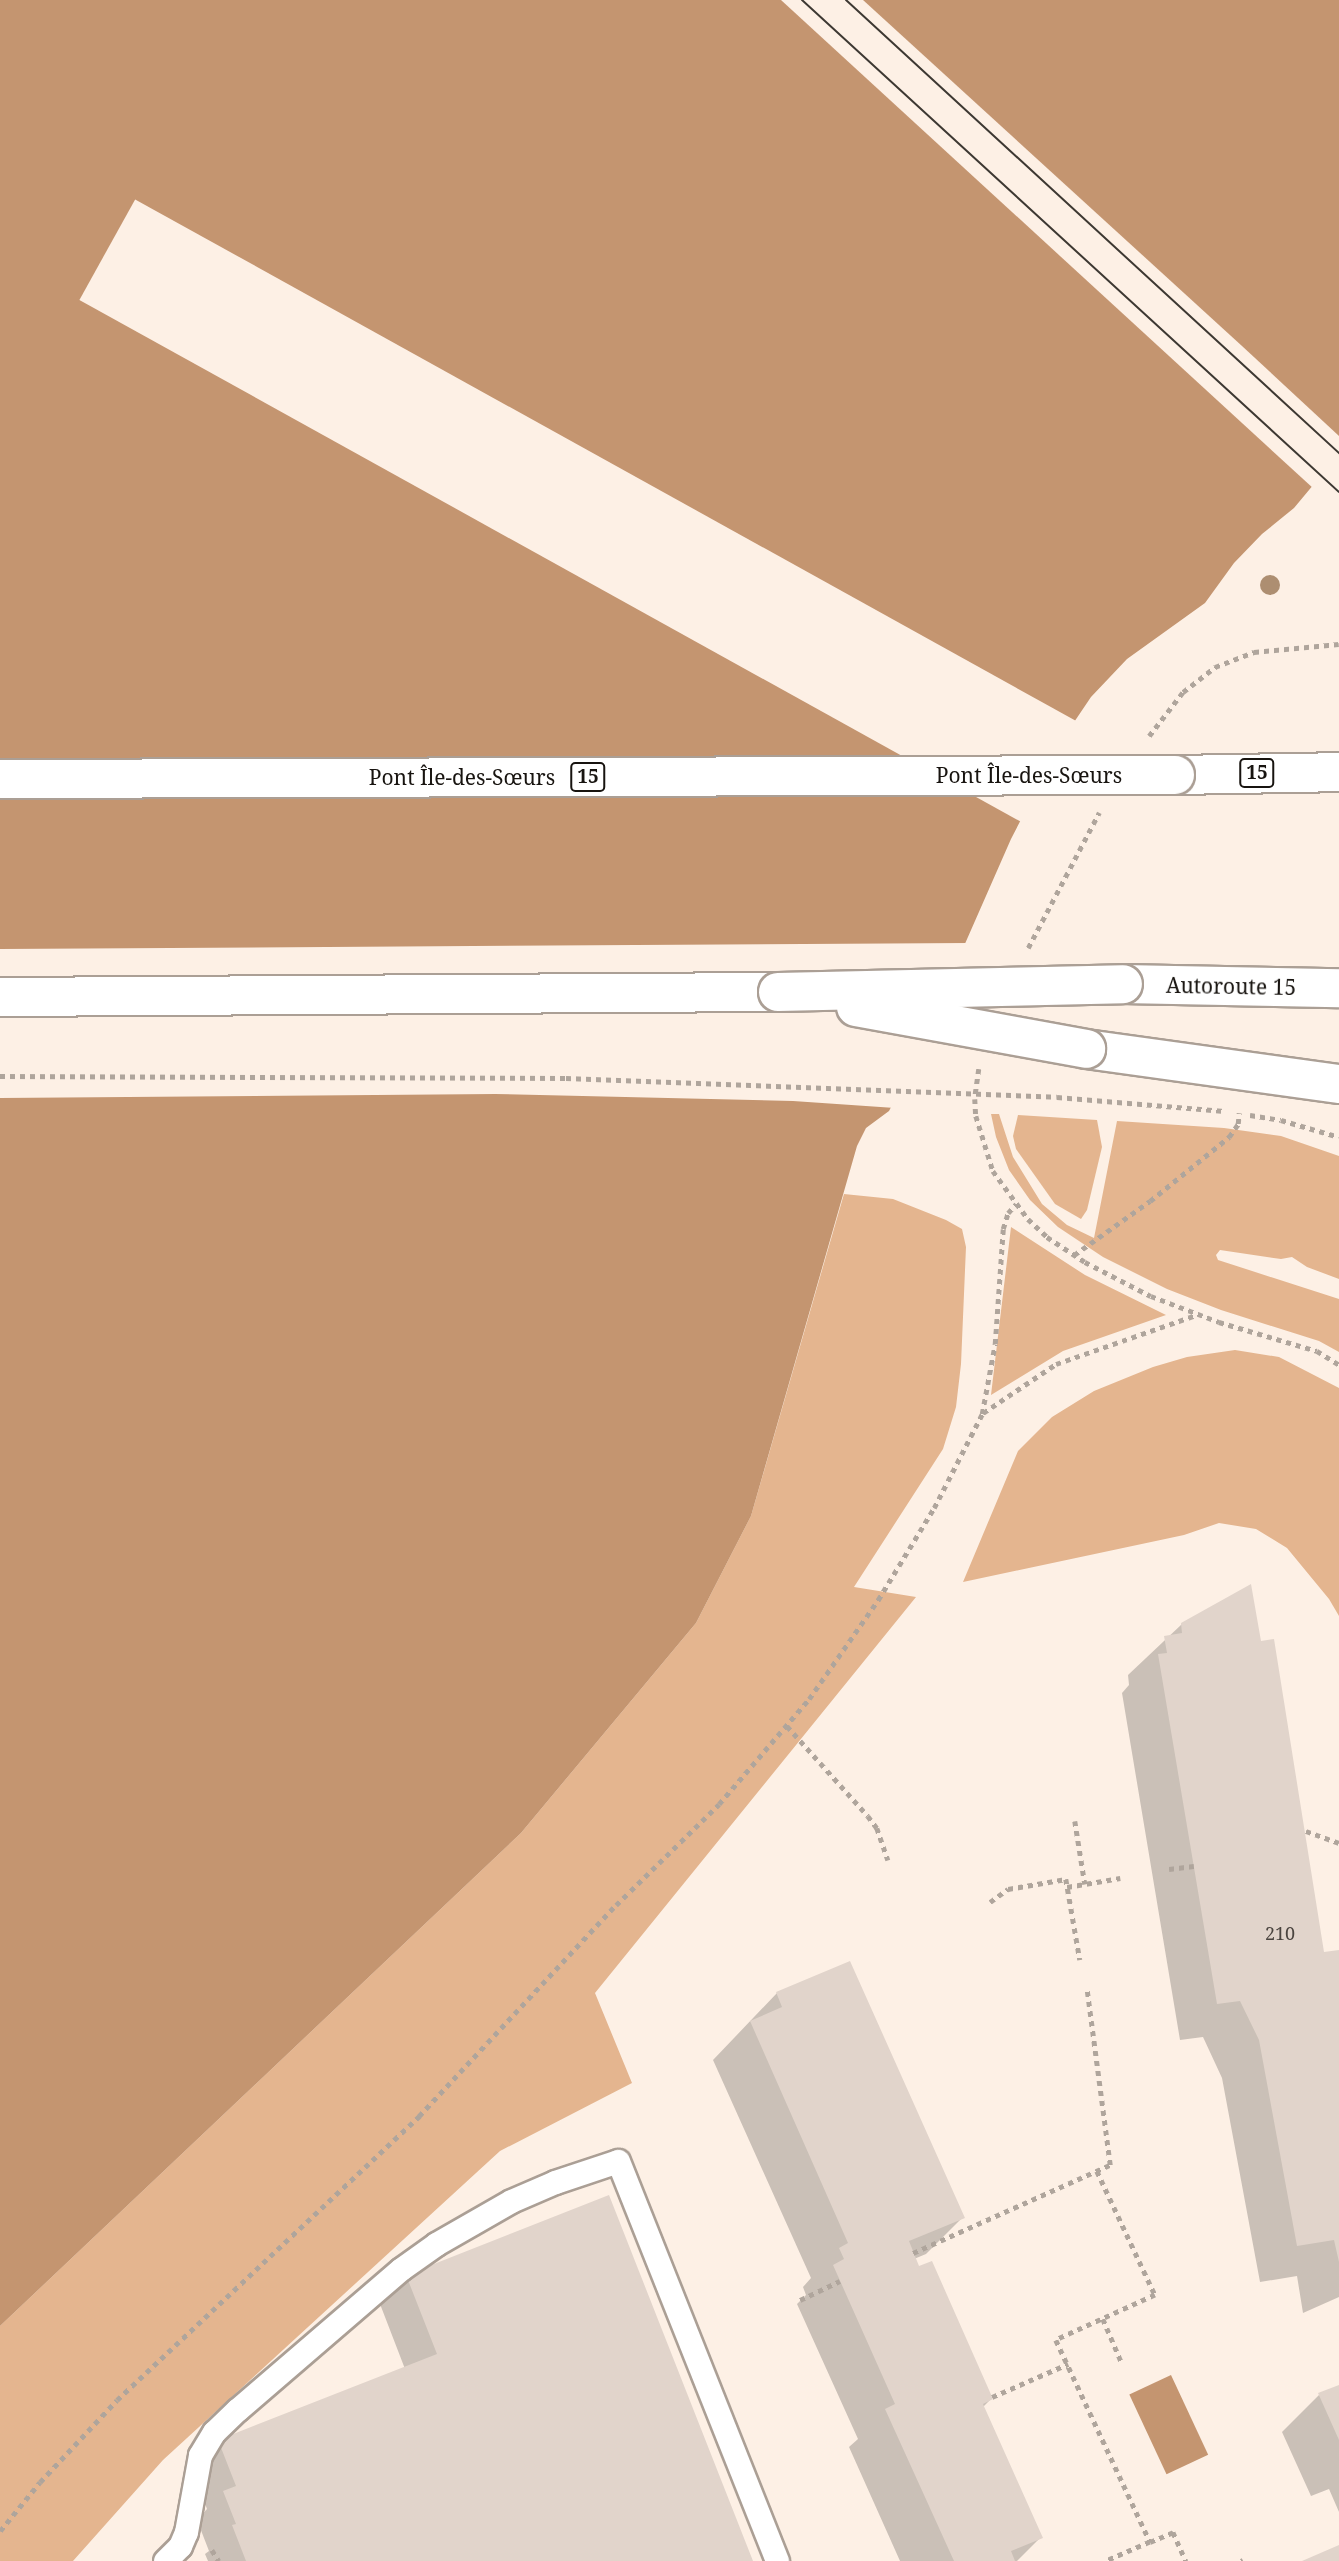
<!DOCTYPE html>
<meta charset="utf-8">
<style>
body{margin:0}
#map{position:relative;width:1339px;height:2561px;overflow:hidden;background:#fdf0e5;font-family:"Noto Serif",serif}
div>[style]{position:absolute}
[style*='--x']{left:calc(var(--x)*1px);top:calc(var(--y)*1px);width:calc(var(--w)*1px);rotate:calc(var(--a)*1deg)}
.green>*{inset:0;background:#e4b58f}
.water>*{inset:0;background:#c49570;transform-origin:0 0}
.pier>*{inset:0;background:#fdf0e5;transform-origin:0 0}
.shadow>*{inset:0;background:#0003}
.building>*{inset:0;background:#e1d4cb}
.path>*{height:4.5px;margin-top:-2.25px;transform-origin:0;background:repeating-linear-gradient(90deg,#afa59c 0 5px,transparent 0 10px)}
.roads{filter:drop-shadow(2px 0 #ab9f95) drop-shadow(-2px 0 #ab9f95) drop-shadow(0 2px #ab9f95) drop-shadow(0 -2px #ab9f95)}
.lane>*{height:23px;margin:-11.5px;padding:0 11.5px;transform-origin:11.5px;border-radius:11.5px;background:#fff}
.highway>*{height:38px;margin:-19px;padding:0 19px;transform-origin:19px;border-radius:19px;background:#fff}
.tram>*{height:2px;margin:-1px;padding:0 1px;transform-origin:1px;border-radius:1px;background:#3d3832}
.path-bridge>*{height:4.5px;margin-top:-2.25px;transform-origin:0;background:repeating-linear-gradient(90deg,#afa59c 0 5px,transparent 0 10px)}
.bridges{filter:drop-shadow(2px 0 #ab9f95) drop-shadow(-2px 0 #ab9f95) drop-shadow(0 2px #ab9f95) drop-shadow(0 -2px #ab9f95)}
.highway-bridge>*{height:38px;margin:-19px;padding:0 19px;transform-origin:19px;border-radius:19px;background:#fff}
.trees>*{width:20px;height:20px;margin:-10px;border-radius:50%;background:#ad8e71}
span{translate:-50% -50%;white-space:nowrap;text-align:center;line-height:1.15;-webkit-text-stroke:7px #fff;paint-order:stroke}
.number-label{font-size:18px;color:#4a443f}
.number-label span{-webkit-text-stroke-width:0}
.shield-label span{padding:2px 5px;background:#fff;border:2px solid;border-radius:5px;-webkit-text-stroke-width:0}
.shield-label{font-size:19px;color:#181410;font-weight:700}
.street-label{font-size:21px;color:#181410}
</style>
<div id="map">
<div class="green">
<i style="clip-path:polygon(991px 1114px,999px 1114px,1013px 1157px,1042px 1204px,1067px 1225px,1094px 1238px,1117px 1121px,1224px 1128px,1281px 1136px,1339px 1156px,1339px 1279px,1307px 1267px,1292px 1257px,1281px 1259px,1220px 1250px,1216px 1255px,1218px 1260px,1339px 1299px,1339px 1352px,1319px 1341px,1221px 1310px,1167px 1289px,1103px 1257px,1058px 1227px,1030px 1200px,1009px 1170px,996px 1137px)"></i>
<i style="clip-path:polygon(1018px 1115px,1097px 1120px,1102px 1147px,1087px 1210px,1081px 1219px,1055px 1204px,1016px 1149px,1013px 1136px)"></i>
<i style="clip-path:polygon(844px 1194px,893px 1199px,946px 1220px,962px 1229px,966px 1247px,961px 1364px,956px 1407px,943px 1449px,854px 1587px,916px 1597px,595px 1993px,632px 2083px,500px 2151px,163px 2460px,73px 2561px,0 2561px,0 2326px,521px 1833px,696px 1623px,751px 1516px)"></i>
<i style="clip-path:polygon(1011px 1227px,1085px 1275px,1166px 1315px,1063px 1351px,991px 1395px)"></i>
<i style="clip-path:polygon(1235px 1350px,1279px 1357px,1339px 1388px,1339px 1616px,1329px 1599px,1287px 1548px,1256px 1529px,1219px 1523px,1184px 1535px,963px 1582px,1018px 1451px,1052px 1417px,1094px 1391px,1153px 1367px,1187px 1357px)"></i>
</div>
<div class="water">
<i style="clip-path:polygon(0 0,1339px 0,1339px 454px,1294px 508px,1262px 534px,1234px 563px,1205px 603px,1127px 659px,1091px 697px,1062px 740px,1011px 839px,906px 1078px,889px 1111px,866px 1128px,857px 1146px,751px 1516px,696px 1623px,521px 1833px,0 2326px)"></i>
<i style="left:1171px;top:2375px;width:88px;height:46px;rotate:65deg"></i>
</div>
<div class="pier">
<i style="clip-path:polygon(781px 0,863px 0,1242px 346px,1339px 436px,1339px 459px,1314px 489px)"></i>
<i style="left:1078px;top:722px;width:115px;height:1078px;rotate:119deg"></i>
<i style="clip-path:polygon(969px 943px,895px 1108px,793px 1101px,495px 1094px,0 1098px,0 949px)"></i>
</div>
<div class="shadow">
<i style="clip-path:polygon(1182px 1624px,1323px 1954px,1339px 1952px,1339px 2297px,1303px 2313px,1297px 2276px,1260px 2282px,1222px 2078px,1203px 2037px,1180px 2040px,1122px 1693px,1129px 1685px,1128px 1675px)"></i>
<i style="clip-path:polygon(777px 1993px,963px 2217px,926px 2254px,914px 2259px,991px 2399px,983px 2407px,1041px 2537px,1017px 2561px,900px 2561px,849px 2447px,858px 2439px,797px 2304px,806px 2295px,803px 2287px,811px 2278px,713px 2060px)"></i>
<i style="clip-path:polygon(407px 2276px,751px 2561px,208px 2561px,205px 2554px,209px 2551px,197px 2520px,207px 2509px,192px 2469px,219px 2441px,405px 2369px,380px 2304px)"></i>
<i style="clip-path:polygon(1339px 2387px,1339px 2512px,1329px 2489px,1311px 2496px,1282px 2432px,1319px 2395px)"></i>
</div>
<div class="building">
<i style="clip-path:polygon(1251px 1584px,1261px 1641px,1274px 1639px,1324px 1952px,1339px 1950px,1339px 2262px,1334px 2240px,1297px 2246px,1259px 2040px,1240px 2001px,1217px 2004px,1158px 1654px,1167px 1653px,1164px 1636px,1182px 1633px,1181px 1623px)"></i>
<i style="clip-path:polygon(850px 1961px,965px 2218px,909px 2241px,919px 2266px,932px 2261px,993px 2399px,983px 2404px,1043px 2538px,1011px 2551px,1015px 2561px,954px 2561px,885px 2409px,895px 2404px,833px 2265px,844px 2259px,839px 2248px,848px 2243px,750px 2021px,782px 2007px,776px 1992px)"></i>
<i style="clip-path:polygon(609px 2195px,753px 2561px,246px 2561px,232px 2525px,236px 2524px,223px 2491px,236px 2486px,218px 2440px,437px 2354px,406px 2275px)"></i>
<i style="clip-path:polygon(1339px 2385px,1339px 2440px,1318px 2393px)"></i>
<i style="clip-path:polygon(1339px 2545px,1339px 2561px,1302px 2561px)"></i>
</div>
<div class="path">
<i style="--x:1149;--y:736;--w:56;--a:-52.3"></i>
<i style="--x:1183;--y:692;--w:41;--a:-38"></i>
<i style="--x:1215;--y:667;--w:42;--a:-21"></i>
<i style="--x:1254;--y:652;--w:85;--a:-5.4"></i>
<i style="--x:1028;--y:948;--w:153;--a:-62.3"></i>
<i style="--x:979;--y:1069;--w:30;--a:98"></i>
<i style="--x:975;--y:1099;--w:17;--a:87"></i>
<i style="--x:976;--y:1116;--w:58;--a:72.8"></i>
<i style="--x:993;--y:1171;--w:59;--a:53.9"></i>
<i style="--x:1028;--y:1219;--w:26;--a:43"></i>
<i style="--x:1047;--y:1237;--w:45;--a:33.3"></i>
<i style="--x:1085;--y:1262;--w:74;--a:27.3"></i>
<i style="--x:1151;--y:1296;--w:73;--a:20.9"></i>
<i style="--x:1219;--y:1322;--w:102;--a:16.5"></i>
<i style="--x:1317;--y:1351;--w:26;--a:32"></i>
<i style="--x:1057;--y:1097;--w:168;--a:4.8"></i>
<i style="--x:1250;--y:1115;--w:31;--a:9"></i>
<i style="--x:1281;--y:1120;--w:60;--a:16.3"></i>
<i style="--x:1074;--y:1255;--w:93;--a:-35.4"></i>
<i style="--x:1150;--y:1201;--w:102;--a:-39"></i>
<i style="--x:1229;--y:1137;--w:16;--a:-55"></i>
<i style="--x:1238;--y:1124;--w:11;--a:-85"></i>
<i style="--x:983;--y:1413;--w:88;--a:-33.9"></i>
<i style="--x:1056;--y:1364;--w:148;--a:-19.3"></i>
<i style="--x:787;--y:1726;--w:121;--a:48"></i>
<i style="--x:868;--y:1816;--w:15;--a:53"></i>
<i style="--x:877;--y:1828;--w:34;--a:71"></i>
<i style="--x:1075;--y:1821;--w:64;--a:81"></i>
<i style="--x:1306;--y:1831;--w:35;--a:20"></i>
<i style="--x:1169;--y:1869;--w:25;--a:-7"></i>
<i style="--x:1067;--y:1887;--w:54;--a:-9.6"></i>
<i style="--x:990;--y:1902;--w:22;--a:-36"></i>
<i style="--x:1008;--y:1889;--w:59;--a:-9.8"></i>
<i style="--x:1066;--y:1879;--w:82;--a:80.2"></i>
<i style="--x:1097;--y:2171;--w:137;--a:64.9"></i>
<i style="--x:1155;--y:2295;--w:109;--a:155.6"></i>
<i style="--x:1056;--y:2340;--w:223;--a:65"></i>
<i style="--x:1150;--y:2542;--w:48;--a:156.6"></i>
<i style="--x:913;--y:2253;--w:216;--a:-24.1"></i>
<i style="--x:1110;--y:2165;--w:177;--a:-97.5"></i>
<i style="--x:800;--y:2300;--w:44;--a:-25.4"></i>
<i style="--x:1103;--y:2319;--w:46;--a:66.8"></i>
<i style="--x:992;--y:2397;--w:83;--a:-23.5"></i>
<i style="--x:0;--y:2531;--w:63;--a:-50.8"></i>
<i style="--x:40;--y:2482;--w:112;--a:-46.8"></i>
<i style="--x:117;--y:2400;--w:415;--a:-43.2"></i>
<i style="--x:419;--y:2116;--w:289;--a:-47"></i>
<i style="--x:616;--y:1905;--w:144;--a:-44.4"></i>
<i style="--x:719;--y:1804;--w:138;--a:-49.4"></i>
<i style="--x:809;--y:1699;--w:121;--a:-55.1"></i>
<i style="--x:878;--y:1600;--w:108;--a:-58.7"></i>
<i style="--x:934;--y:1508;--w:106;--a:-62.9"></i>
<i style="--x:982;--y:1414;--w:71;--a:-79.5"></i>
<i style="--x:995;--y:1344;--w:115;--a:-86"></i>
<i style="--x:1003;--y:1229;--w:17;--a:-73"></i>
<i style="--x:1008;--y:1213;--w:12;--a:-48"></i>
<i style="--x:1150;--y:2542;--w:25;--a:-23"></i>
<i style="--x:1173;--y:2532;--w:32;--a:66"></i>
<i style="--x:212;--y:2550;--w:13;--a:58"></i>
<i style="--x:1241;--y:2561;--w:2;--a:-27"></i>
</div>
<div class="roads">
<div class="lane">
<i style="--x:165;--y:2561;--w:21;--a:-45"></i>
<i style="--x:180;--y:2546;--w:15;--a:-67"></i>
<i style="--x:186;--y:2532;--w:78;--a:-79.7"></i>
<i style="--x:200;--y:2455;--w:27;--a:-59"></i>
<i style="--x:214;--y:2432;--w:32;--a:-44"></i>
<i style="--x:237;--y:2410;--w:216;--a:-40.7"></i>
<i style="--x:401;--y:2269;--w:43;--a:-35.5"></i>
<i style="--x:436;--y:2244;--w:86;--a:-29.8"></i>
<i style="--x:511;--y:2201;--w:48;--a:-23.4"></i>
<i style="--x:555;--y:2182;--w:66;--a:-18.4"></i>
<i style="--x:618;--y:2161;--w:430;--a:68.3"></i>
</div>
<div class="highway">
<i style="--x:1175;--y:775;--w:164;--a:-1"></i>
<i style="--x:1123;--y:984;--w:216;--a:1.1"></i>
<i style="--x:0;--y:997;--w:778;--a:-0.37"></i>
<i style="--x:1086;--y:1049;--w:255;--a:7.9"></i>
</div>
</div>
<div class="tram">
<i style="--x:802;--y:0;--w:728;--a:42.5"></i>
<i style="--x:846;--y:0;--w:670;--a:42.58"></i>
</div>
<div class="path-bridge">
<i style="--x:0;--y:1076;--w:566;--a:0.2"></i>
<i style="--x:566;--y:1078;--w:491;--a:2.2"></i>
</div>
<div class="bridges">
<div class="highway-bridge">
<i style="--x:0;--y:779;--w:1175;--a:-0.2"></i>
<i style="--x:778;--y:992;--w:345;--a:-1.3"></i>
<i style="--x:856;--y:1007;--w:234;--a:10.3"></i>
</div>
</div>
<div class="trees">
<i style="left:1270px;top:585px"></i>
</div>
<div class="number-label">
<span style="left:1280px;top:1933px">210</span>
</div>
<div class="shield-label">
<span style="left:1257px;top:773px">15</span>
<span style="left:588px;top:777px">15</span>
</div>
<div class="street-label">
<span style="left:1029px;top:775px">Pont Île-des-Sœurs</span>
<span style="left:462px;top:777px">Pont Île-des-Sœurs</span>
<span style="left:1231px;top:986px;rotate:1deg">Autoroute 15</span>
</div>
</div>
